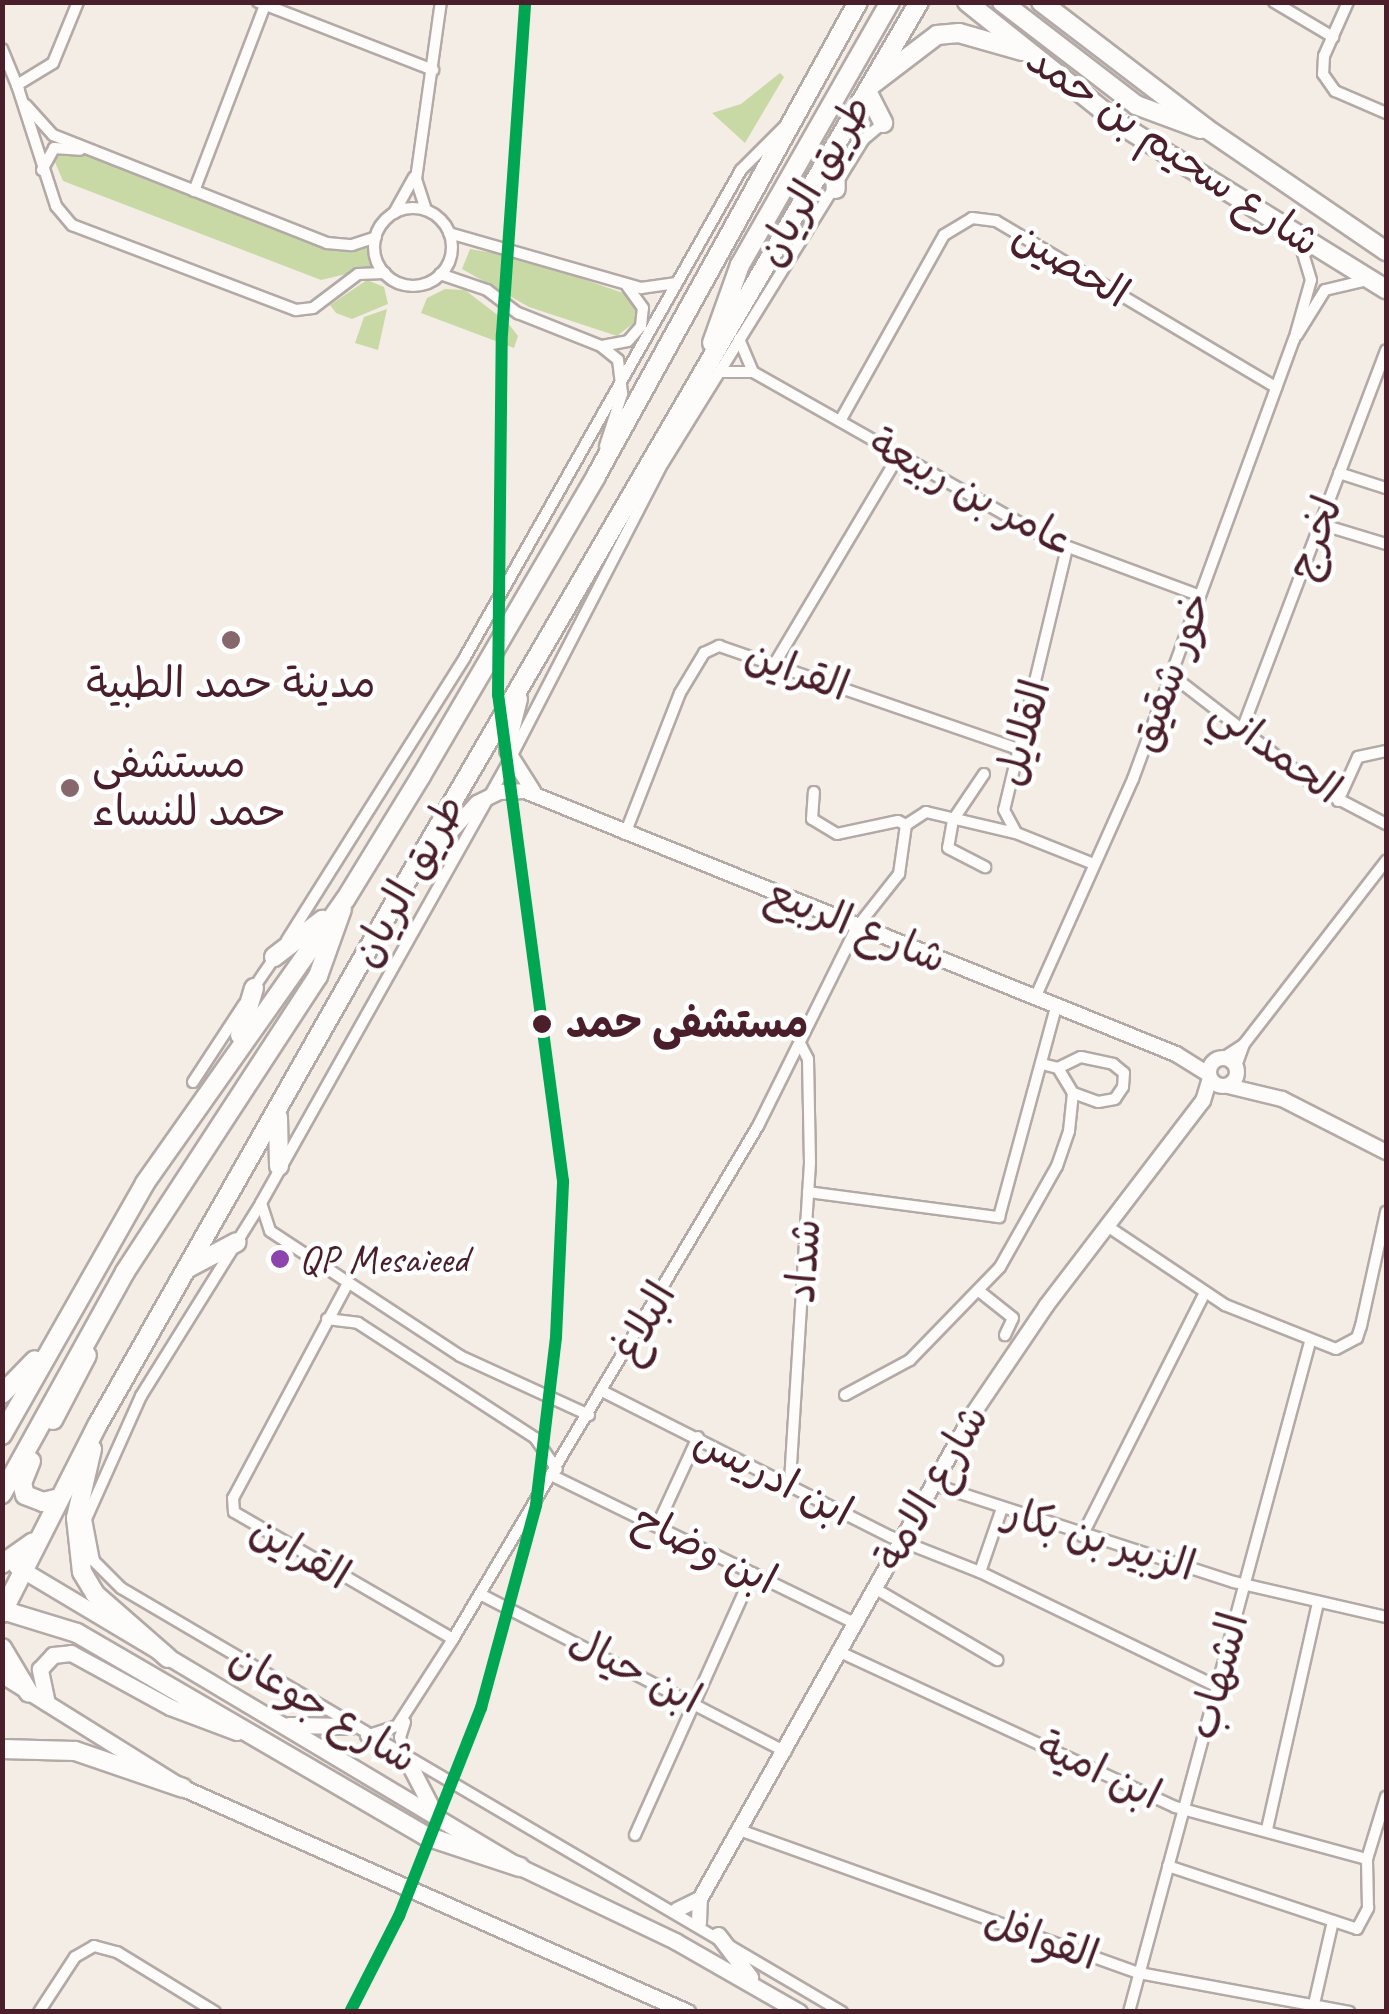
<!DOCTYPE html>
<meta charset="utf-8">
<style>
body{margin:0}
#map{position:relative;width:1389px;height:2014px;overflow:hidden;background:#f4ede5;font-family:Caveat,"Playpen Sans Arabic",sans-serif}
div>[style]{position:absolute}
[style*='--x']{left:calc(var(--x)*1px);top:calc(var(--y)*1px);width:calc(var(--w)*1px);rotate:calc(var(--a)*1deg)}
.green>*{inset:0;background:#c9d9a6}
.roads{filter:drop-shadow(2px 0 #b3a9a6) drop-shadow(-2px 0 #b3a9a6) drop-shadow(0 2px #b3a9a6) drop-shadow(0 -2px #b3a9a6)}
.street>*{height:10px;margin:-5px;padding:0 5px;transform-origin:5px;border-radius:5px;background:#fdfcfb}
.street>.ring{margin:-5px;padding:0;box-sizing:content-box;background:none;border:10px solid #fdfcfb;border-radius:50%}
.secondary>*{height:14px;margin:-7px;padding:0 7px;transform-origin:7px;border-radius:7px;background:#fdfcfb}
.secondary>.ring{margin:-7px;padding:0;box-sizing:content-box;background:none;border:14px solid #fdfcfb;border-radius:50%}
.primary>*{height:15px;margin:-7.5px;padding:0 7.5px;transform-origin:7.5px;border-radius:7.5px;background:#fdfcfb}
.highway>*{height:18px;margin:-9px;padding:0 9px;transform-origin:9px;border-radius:9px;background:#fdfcfb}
.metro-1>*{height:12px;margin:-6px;padding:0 6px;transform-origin:6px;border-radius:6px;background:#00a651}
.dots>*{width:28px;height:28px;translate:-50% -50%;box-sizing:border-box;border:5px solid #fff;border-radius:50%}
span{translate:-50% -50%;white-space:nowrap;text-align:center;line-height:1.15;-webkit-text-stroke:9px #fff;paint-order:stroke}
.bus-label{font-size:40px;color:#4a1f2b}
.left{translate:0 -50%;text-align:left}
.street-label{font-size:42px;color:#4a1f2b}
.poi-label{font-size:42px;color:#4a1f2b}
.stop-label{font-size:42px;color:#4a1f2b;font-weight:700}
.frame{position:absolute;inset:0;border:5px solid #4a1f2b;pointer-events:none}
</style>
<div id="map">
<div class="green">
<i style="clip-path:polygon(780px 73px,784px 77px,745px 143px,712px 113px,741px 104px)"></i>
<i style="clip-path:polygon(69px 148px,328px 249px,370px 246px,376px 267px,321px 280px,63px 181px,54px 160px)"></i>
<i style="clip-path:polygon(470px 249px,523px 258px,626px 294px,635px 302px,635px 322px,617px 336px,529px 307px,462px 269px)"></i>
<i style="clip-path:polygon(367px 280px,384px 287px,388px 304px,352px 319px,336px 313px,330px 305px)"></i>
<i style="clip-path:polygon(445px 289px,465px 290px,508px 323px,518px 336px,514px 348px,421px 313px,427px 298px)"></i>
<i style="clip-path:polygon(387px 309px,378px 350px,355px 343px,364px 317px)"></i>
</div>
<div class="roads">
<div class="street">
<i style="--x:258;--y:2;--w:188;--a:21.2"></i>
<i style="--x:1274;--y:2;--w:69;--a:30.7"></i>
<i style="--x:1348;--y:2;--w:59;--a:114"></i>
<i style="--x:1324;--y:56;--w:18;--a:93"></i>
<i style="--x:1323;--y:74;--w:21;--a:55"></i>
<i style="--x:1335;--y:91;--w:56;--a:23.3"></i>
<i style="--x:2;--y:49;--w:44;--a:67.5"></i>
<i style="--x:17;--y:85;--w:127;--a:72.1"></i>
<i style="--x:56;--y:206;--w:25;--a:50"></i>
<i style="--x:72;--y:225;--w:240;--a:20.8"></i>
<i style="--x:296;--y:310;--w:17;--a:-7"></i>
<i style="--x:313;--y:308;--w:56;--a:-37.1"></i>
<i style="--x:358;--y:274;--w:27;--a:-2"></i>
<i style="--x:17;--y:85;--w:42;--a:-31.4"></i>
<i style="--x:53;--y:63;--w:66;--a:-67.7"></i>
<i style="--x:26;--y:105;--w:40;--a:48"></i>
<i style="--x:53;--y:135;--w:295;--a:21.5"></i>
<i style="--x:327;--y:243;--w:25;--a:5"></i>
<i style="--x:352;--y:245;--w:25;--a:-18"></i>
<i style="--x:42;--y:170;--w:25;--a:-61"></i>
<i style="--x:54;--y:148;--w:26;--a:4"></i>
<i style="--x:194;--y:191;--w:199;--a:-69.1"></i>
<i class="ring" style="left:374px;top:208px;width:68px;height:68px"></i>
<i style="--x:426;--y:210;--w:33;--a:-108"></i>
<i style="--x:416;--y:179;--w:179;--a:-82"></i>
<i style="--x:394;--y:213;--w:41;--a:-60.9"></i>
<i style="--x:449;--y:233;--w:200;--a:16"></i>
<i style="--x:641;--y:288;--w:34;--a:-8"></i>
<i style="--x:440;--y:274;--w:50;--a:18.8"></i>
<i style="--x:487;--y:290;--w:39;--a:37"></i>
<i style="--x:518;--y:313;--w:89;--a:21.7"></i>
<i style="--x:601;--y:346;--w:22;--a:39"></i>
<i style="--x:618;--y:360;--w:34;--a:83"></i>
<i style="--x:622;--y:394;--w:55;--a:108.1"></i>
<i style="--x:1297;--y:335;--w:53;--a:-58.1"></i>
<i style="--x:1325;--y:290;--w:43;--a:-13.4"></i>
<i style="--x:739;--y:339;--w:36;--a:67"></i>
<i style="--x:602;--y:346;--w:26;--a:-11"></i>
<i style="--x:628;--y:341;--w:20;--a:-49"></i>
<i style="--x:641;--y:326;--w:18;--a:-84"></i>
<i style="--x:643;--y:308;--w:27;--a:-126"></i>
<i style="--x:719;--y:372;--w:34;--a:0"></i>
<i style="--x:753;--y:372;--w:343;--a:29.5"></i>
<i style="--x:1052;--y:541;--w:156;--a:20.3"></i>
<i style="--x:840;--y:421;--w:213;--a:-60.8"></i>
<i style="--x:944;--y:235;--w:33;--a:-31"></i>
<i style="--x:972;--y:218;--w:24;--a:7"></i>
<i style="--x:996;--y:221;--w:326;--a:30.7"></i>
<i style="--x:1339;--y:473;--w:49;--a:17.7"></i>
<i style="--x:1320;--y:524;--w:69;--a:16.9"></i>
<i style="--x:1067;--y:548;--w:269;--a:103.5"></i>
<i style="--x:1004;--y:810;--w:26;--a:62"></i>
<i style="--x:1016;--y:833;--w:84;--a:21.7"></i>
<i style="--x:775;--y:663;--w:242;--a:-59.2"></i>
<i style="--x:1169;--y:673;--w:190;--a:37.7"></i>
<i style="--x:1319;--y:789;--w:76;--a:27.6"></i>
<i style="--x:1243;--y:727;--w:403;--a:-69.2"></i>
<i style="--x:984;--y:774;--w:55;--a:124"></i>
<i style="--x:953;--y:820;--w:28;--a:100"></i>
<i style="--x:948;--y:848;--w:42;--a:27.2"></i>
<i style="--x:1338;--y:801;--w:48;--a:-65.6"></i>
<i style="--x:1358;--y:757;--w:29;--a:-12"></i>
<i style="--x:906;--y:825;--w:24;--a:-33"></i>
<i style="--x:926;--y:812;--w:91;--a:13.3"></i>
<i style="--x:625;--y:834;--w:151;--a:-68.7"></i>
<i style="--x:680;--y:693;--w:47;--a:-59"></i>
<i style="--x:704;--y:653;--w:17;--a:-25"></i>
<i style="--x:719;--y:646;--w:319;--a:19"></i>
<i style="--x:287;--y:940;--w:334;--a:-57.8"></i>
<i style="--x:465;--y:657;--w:560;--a:-60.46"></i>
<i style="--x:741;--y:170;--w:62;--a:-45"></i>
<i style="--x:253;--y:989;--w:42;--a:-55.6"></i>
<i style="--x:1035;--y:998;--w:240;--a:-65.9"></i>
<i style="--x:1133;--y:779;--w:468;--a:-69.9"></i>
<i style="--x:1294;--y:340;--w:62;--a:-74.2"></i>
<i style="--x:1311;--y:280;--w:42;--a:-106.7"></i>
<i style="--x:1223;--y:1058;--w:24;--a:-33"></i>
<i style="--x:1042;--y:1064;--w:16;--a:14"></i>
<i style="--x:1058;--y:1068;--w:25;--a:-26"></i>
<i style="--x:1081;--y:1057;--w:33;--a:12"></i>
<i style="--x:1113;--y:1064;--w:14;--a:39"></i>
<i style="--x:1124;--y:1073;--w:14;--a:94"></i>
<i style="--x:1123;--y:1087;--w:14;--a:124"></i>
<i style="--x:1115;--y:1099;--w:17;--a:170"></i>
<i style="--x:1098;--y:1102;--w:27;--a:-160"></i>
<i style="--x:1073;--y:1093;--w:29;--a:-121"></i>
<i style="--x:1236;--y:1066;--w:23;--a:-70"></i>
<i style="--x:1244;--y:1044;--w:232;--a:-52.2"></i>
<i style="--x:193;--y:1082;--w:93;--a:-56.8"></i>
<i style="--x:808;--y:1192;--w:193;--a:7.5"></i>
<i style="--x:999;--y:1217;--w:218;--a:-74.8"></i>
<i style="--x:261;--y:1203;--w:29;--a:72"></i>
<i style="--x:270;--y:1231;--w:227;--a:33.3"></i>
<i style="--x:460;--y:1356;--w:142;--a:24.6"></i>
<i style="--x:1107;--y:1226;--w:142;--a:33.8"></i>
<i style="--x:1225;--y:1305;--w:119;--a:21.6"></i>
<i style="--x:1336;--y:1349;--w:24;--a:-28"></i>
<i style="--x:1357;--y:1338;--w:13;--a:-72"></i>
<i style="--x:1361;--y:1326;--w:117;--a:-77.6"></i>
<i style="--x:348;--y:1283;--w:244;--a:118.1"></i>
<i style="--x:233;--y:1498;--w:14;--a:86"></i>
<i style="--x:234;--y:1512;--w:253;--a:30.1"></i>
<i style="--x:979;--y:1291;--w:43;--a:38.5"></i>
<i style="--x:1013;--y:1318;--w:19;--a:115"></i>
<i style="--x:327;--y:1319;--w:31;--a:7"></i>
<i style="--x:358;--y:1323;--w:211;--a:33"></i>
<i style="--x:535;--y:1438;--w:38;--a:55"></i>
<i style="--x:604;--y:1392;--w:322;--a:26.8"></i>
<i style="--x:891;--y:1537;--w:96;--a:21.5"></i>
<i style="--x:980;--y:1572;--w:262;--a:25.8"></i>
<i style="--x:845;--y:1395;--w:74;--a:-28.3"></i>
<i style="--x:910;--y:1360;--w:129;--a:-45.9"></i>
<i style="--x:1000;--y:1267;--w:116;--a:-60.6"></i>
<i style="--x:1057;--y:1166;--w:37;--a:-71"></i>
<i style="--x:1069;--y:1131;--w:38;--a:-84"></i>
<i style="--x:553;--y:1476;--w:337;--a:26"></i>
<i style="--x:790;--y:1481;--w:319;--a:-86.4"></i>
<i style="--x:810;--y:1163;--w:104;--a:-91.1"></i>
<i style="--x:808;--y:1059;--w:18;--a:-117"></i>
<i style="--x:932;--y:1484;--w:318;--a:18"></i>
<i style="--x:1234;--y:1582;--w:156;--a:13"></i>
<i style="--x:657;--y:1526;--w:98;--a:-65.3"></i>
<i style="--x:1082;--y:1536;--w:272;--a:-63.2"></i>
<i style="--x:980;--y:1572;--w:65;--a:-71"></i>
<i style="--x:874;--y:1588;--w:143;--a:30.3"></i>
<i style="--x:480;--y:1594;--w:344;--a:27.3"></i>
<i style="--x:842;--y:1653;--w:367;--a:24.8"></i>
<i style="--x:1175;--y:1807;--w:199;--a:15.2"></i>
<i style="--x:405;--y:1722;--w:16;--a:108"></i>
<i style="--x:400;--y:1737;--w:22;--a:74"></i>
<i style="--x:366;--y:1736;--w:33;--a:-18"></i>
<i style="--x:397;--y:1726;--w:103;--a:-57.2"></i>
<i style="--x:453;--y:1639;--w:597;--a:-59.27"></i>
<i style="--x:758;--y:1126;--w:222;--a:-63.6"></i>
<i style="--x:857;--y:927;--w:68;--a:-51.6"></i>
<i style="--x:899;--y:874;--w:49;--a:-81.9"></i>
<i style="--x:906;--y:825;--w:9;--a:-153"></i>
<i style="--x:898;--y:821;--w:62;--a:168"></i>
<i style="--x:837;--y:834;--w:29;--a:-149"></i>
<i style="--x:812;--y:819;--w:27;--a:-86"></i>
<i style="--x:1267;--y:1829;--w:233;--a:-77.3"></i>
<i style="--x:742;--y:1831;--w:422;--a:19.7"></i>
<i style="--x:1139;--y:1973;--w:214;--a:10.5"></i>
<i style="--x:635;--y:1835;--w:287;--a:-65.8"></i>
<i style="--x:1168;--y:1866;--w:199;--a:18.4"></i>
<i style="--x:1357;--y:1929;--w:24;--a:-62"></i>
<i style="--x:1368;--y:1908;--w:49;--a:-91.2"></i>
<i style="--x:1367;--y:1859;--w:65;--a:-73"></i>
<i style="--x:1314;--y:2004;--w:85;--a:-77.1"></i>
<i style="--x:39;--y:2012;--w:66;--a:-56.8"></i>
<i style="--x:75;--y:1957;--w:22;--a:-30"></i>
<i style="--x:94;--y:1946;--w:24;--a:15"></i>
<i style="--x:117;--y:1952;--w:115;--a:31.5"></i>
<i style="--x:842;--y:2012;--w:836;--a:-149.54"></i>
<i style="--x:121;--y:1588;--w:38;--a:-135"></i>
<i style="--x:94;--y:1561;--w:43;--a:-100.8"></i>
<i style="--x:86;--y:1519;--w:135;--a:-65.9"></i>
<i style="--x:141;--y:1396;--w:227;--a:-58.1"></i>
<i style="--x:261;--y:1203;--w:507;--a:-60.7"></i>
<i style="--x:509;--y:761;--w:335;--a:-62.7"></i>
<i style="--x:663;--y:463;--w:380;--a:-58.2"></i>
<i style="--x:863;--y:140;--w:26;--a:-40"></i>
<i style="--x:1129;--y:2012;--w:694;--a:-74.88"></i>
</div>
<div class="secondary">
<i style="--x:520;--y:699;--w:53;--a:104.3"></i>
<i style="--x:507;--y:750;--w:49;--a:57.6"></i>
<i style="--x:422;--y:864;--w:82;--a:-48"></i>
<i style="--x:477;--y:803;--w:25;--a:-26"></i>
<i style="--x:500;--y:792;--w:25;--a:-2"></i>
<i style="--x:525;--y:791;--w:702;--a:22"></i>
<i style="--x:1176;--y:1054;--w:39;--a:32"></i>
<i class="ring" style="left:1209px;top:1058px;width:14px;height:14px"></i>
<i style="--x:1228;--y:1086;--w:56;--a:13.5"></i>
<i style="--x:1282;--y:1099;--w:117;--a:27"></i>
<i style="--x:677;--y:1910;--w:25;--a:-26"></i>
<i style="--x:699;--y:1923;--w:24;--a:-88"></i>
<i style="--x:700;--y:1899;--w:557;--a:-60.63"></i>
<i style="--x:973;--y:1414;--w:130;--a:-55.9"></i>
<i style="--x:1046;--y:1306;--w:258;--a:-52.6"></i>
<i style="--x:1203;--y:1101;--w:24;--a:-73"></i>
</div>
<div class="primary">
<i style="--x:16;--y:1566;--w:587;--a:30.85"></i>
<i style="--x:520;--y:1867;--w:172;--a:25.5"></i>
<i style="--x:675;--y:1941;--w:143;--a:29.8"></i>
<i style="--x:2;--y:1675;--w:213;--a:32"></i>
<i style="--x:183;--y:1788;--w:552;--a:23.96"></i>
<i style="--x:47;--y:1703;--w:35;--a:-102"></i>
<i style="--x:40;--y:1669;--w:19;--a:-47"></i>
<i style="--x:53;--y:1655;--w:18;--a:-6"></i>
<i style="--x:71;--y:1653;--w:113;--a:28.6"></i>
<i style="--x:170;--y:1707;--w:71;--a:20.7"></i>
<i style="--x:289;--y:1725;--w:61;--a:0.9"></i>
<i style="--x:407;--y:1760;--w:61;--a:62.6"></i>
<i style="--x:718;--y:1935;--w:53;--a:52.7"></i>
</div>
<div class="highway">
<i style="--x:967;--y:2;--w:197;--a:38.6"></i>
<i style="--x:1121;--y:125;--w:312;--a:31.8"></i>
<i style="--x:1002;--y:2;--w:169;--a:37.5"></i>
<i style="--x:1136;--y:105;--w:69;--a:20.3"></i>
<i style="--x:1041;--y:2;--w:209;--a:37.4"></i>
<i style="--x:1207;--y:129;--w:217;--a:34.3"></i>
<i style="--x:870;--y:86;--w:84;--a:-37.3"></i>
<i style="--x:937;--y:35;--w:22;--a:-5"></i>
<i style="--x:959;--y:33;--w:66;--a:15.9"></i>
<i style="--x:867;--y:91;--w:36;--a:63"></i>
<i style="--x:835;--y:150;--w:39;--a:89"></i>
<i style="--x:712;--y:343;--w:83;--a:-70.3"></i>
<i style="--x:740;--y:265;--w:303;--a:-60.3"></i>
<i style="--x:274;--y:957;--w:61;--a:-37.6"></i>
<i style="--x:240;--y:1035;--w:49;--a:-73.4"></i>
<i style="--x:278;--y:1117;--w:49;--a:88.8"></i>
<i style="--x:188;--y:1268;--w:55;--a:-28"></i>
<i style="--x:2;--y:1394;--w:47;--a:-45.9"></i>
<i style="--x:53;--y:1420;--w:73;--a:-62.4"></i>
<i style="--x:2;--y:1435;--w:290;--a:-60.4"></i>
<i style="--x:145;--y:1183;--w:347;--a:-54.8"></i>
<i style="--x:345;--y:900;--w:145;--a:-58.5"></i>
<i style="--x:421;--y:776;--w:347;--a:-59.7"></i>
<i style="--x:596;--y:476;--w:542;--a:-61.07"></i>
<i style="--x:92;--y:1449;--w:71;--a:103.1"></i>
<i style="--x:76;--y:1518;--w:54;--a:83.7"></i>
<i style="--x:82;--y:1572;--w:26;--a:59"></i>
<i style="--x:95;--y:1594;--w:97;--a:41.2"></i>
<i style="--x:31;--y:1461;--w:24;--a:112"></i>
<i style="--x:22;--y:1483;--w:12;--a:76"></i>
<i style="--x:25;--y:1495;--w:19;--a:21"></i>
<i style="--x:43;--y:1502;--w:16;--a:-14"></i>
<i style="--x:2;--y:1494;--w:254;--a:-61"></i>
<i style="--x:125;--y:1272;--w:353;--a:-56.9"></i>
<i style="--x:318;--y:976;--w:71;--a:-70.3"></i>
<i style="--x:2;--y:1564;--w:38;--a:-35"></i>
<i style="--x:2;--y:1610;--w:78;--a:17"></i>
<i style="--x:77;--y:1633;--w:404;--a:30.2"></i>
<i style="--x:426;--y:1836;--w:99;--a:18.3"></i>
<i style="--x:2;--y:1613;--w:212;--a:-63.1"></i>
<i style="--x:98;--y:1424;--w:637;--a:-60.38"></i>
<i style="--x:413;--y:870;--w:1005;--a:-59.76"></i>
<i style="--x:2;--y:1648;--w:52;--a:59"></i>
<i style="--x:2;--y:1749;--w:73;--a:1.6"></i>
<i style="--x:75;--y:1751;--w:114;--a:18.9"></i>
</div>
</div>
<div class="metro-1">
<i style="--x:350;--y:2012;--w:108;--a:-63"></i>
<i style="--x:399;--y:1916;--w:224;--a:-68.5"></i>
<i style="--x:481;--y:1708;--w:210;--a:-74.8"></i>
<i style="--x:536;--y:1505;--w:169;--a:-83.2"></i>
<i style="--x:556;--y:1337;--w:156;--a:-87.4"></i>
<i style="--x:563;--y:1181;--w:490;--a:-97.6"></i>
<i style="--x:498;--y:695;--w:361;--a:-89.4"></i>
<i style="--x:502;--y:334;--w:333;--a:-86"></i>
</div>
<div class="dots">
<i style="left:231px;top:640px;background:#86676c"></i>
<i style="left:70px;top:788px;background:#86676c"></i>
<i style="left:542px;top:1024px;background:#4a1f2b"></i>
<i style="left:280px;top:1259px;background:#8e44ad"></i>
</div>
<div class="bus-label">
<span class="left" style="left:299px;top:1259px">QP Mesaieed</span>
</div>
<div class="street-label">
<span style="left:1173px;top:151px;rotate:34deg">شارع سحيم بن حمد</span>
<span style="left:814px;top:181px;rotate:-60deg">طريق الريان</span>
<span style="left:1071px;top:265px;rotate:31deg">الحصين</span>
<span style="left:972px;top:493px;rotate:28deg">عامر بن ربيعة</span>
<span style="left:1315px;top:538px;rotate:-69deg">لخرج</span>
<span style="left:797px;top:671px;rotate:20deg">القراين</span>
<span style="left:1171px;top:672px;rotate:-70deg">خور شقيق</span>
<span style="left:1024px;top:733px;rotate:-75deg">القلايل</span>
<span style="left:1276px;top:751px;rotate:36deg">الحمداني</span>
<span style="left:408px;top:881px;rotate:-61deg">طريق الريان</span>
<span style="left:856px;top:926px;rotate:22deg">شارع الربيع</span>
<span style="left:804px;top:1261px;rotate:-86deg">شداد</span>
<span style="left:644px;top:1323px;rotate:-60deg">البلاغ</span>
<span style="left:773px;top:1477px;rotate:27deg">ابن ادريس</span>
<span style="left:932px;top:1488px;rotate:-60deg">شارع الامة</span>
<span style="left:1100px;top:1540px;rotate:17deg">الزبير بن بكار</span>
<span style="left:705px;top:1550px;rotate:26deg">ابن وضاح</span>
<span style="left:300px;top:1553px;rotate:30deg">القراين</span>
<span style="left:635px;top:1671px;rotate:27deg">ابن حيال</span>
<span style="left:1219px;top:1676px;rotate:-75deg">الشهاب</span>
<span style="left:323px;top:1709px;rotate:31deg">شارع جوعان</span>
<span style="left:1099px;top:1771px;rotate:25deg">ابن امية</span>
<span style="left:1041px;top:1939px;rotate:19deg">القوافل</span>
</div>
<div class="poi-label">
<span style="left:231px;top:684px">مدينة حمد الطبية</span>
<span class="left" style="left:92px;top:788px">مستشفى<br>حمد للنساء</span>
</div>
<div class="stop-label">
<span class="left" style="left:566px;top:1024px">مستشفى حمد</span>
</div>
<div class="frame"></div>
</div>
